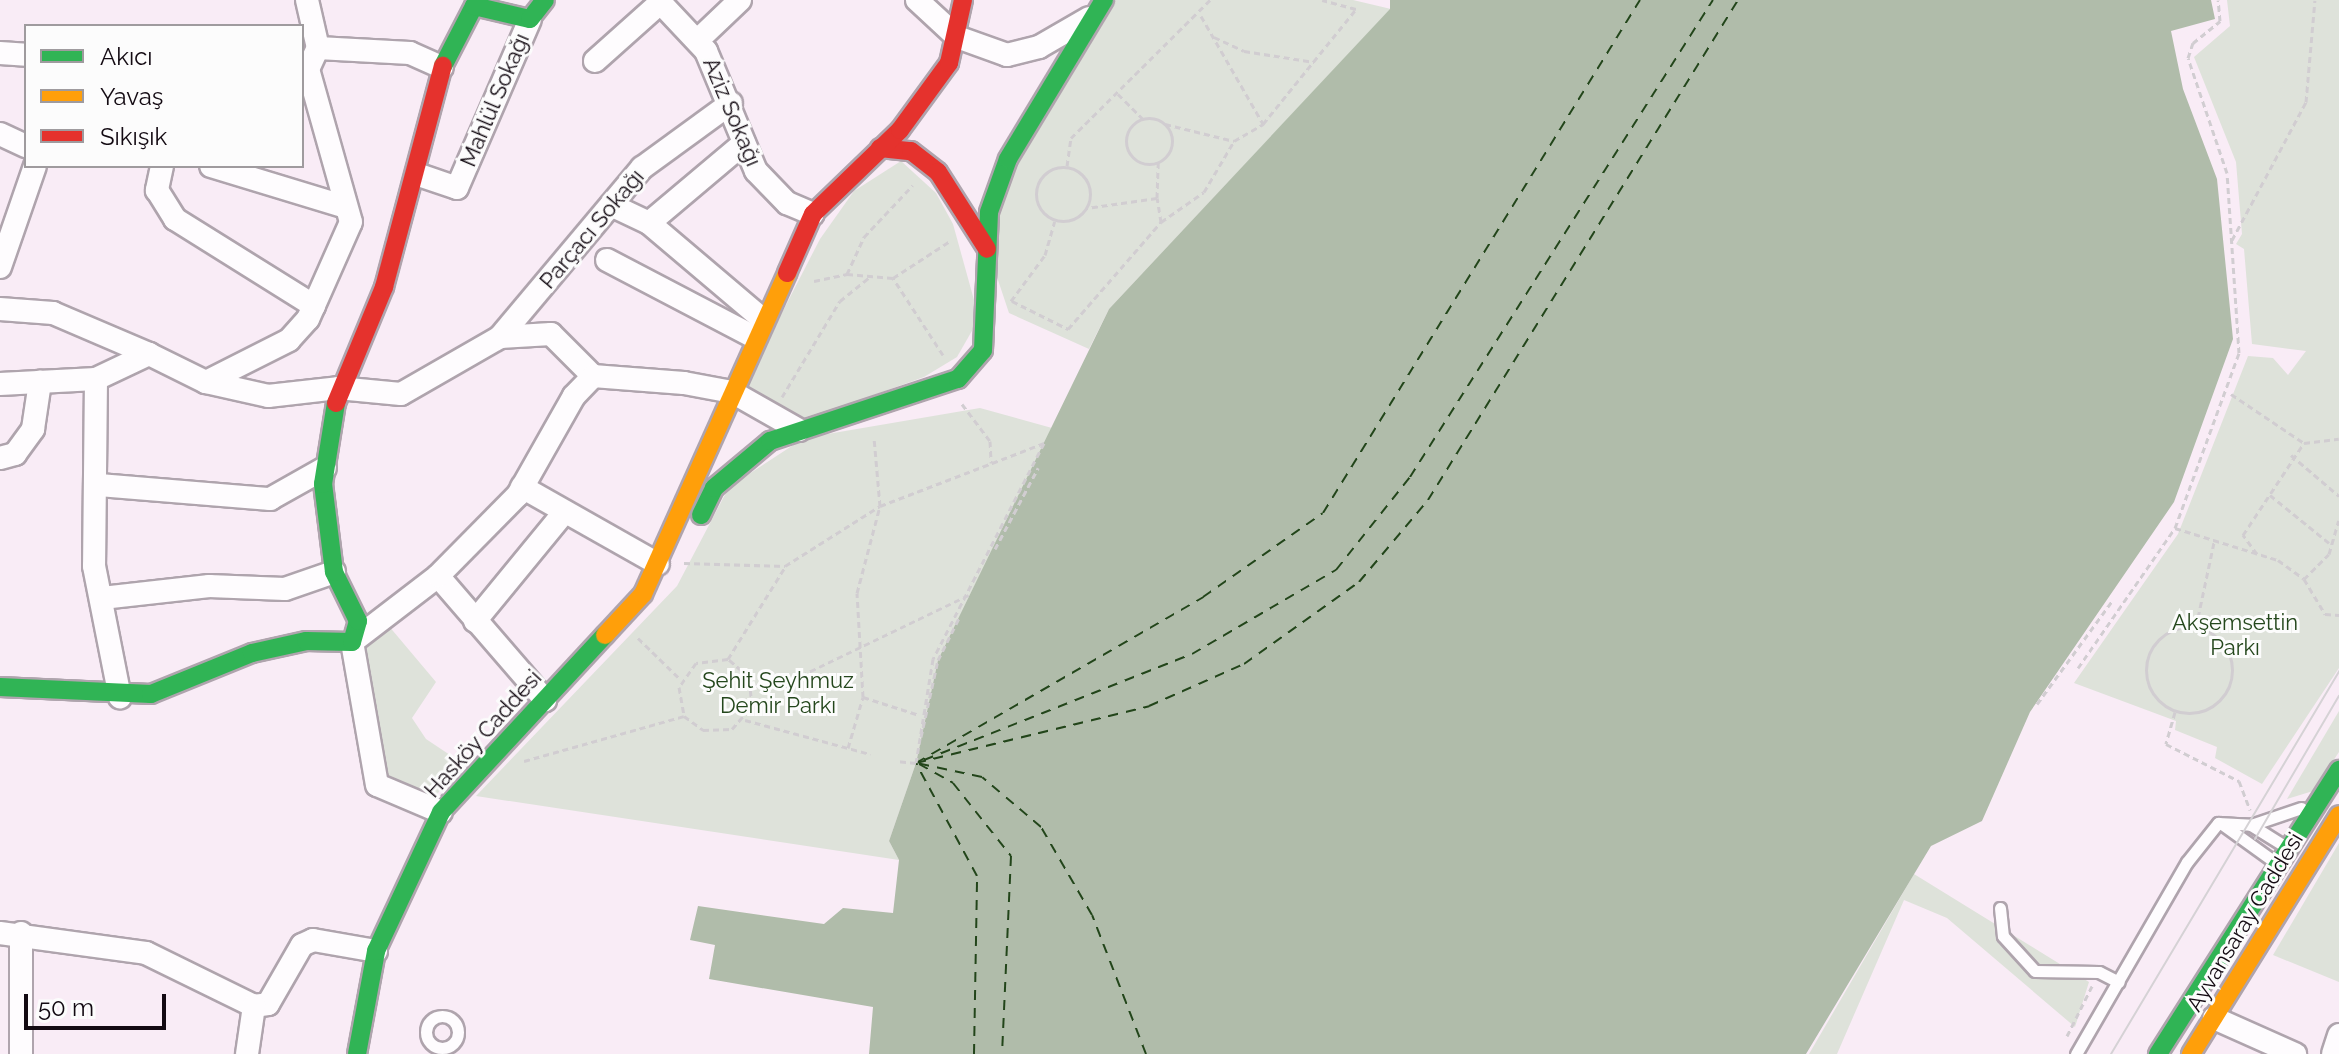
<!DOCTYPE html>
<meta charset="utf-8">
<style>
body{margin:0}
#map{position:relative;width:2339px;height:1054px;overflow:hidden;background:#f9ecf6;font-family:Raleway,sans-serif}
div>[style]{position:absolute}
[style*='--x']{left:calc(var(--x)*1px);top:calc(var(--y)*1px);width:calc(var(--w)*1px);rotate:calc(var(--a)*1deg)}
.green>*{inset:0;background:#dee2da}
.water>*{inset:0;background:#b0bcaa}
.ferry>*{height:2px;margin-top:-1px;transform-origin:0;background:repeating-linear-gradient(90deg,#22451a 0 10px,transparent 0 18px)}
.path>*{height:3px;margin-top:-1.5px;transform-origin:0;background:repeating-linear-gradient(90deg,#d1cdd1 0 6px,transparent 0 10px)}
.path>.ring{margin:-1.5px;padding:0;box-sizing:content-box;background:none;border:3px solid #d1cdd1;border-radius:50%}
.roads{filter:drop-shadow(2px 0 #afa4ad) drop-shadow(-2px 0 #afa4ad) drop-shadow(0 2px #afa4ad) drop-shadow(0 -2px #afa4ad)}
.lane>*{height:11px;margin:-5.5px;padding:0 5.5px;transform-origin:5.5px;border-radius:5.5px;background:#fefcfe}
.lane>.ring{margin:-5.5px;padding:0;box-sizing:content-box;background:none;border:11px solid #fefcfe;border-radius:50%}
.street>*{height:22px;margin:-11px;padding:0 11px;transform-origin:11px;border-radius:11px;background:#fefcfe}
.fast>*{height:18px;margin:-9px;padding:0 9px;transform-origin:9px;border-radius:9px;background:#30b455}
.slow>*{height:18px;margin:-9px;padding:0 9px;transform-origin:9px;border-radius:9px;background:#ff9f0a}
.jam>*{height:18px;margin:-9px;padding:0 9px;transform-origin:9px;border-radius:9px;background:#e5322d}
.tram>*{height:2px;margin:-1px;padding:0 1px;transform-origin:1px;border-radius:1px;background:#d5d2d5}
span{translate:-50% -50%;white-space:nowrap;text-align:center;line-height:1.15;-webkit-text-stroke:6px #fcfcfc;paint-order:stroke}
.street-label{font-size:22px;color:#130a12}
.park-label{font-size:22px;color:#24471c}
.legend{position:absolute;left:24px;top:24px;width:280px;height:144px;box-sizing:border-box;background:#fcfcfc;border:2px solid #9f9b9e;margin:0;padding:10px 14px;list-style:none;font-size:24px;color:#130a12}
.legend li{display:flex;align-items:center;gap:16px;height:40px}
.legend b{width:40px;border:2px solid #9f9b9e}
.scale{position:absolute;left:24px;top:994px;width:142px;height:36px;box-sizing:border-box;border:4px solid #130a12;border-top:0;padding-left:10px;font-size:24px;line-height:28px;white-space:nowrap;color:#130a12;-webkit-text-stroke:6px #fcfcfc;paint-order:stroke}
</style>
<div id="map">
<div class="green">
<i style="clip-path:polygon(1105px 0,1353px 0,1391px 9px,1109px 309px,1089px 349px,1009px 313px,988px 250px,989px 212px)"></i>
<i style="clip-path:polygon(2227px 0,2339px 0,2339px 668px,2262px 784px,2215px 758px,2217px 747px,2175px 730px,2176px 721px,2074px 683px,2178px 534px,2248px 356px,2273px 358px,2288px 375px,2306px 351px,2252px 344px,2244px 249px,2236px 244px,2242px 234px,2236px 162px,2194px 57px,2230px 26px)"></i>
<i style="clip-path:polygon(901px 161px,936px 193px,953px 224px,974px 300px,973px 329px,957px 357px,924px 377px,790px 425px,739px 396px,820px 239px,854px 191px)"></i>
<i style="clip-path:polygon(980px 408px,1052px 428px,938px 660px,916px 763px,889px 841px,899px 860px,476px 796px,677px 586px,729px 487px,804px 438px)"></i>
<i style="clip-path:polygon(388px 625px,436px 682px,412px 718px,426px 739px,462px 763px,434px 798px,386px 781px,358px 647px)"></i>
<i style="clip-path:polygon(2339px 711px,2339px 752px,2313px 791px,2287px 799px)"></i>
<i style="clip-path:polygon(2339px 843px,2339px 982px,2273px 955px)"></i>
<i style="clip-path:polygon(1914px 874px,2089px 982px,2075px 1027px,1947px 918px,1904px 900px,1837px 1054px,1809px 1054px)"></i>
</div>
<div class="water">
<i style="clip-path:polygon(1390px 0,2211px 0,2215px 19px,2171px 31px,2183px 89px,2217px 179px,2233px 339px,2174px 502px,2030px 712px,1982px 821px,1931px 846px,1806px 1054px,869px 1054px,873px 1007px,709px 979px,715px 945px,690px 940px,698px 906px,824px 924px,843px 908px,893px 913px,899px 860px,889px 841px,916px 763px,938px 660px,1109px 309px,1390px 9px)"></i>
</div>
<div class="ferry">
<i style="--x:924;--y:760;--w:288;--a:-21.6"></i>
<i style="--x:1192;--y:654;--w:167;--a:-30.3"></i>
<i style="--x:1336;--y:570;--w:119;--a:-51.5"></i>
<i style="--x:1410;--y:477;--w:565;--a:-57.58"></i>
<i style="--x:919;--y:764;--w:39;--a:29"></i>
<i style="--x:953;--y:783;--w:93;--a:51.5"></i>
<i style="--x:1011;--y:856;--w:198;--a:92.6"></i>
<i style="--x:974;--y:1054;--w:178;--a:-89"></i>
<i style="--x:977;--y:876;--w:128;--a:-118.4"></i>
<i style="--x:916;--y:763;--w:332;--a:-30"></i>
<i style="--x:1203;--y:597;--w:146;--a:-35"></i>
<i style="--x:1323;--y:513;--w:603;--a:-58.29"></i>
<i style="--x:1146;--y:1054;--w:149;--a:-111.2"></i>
<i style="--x:1092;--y:915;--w:102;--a:-120.1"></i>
<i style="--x:1041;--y:827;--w:77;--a:-139.7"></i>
<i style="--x:982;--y:777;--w:67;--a:-168"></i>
<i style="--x:916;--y:763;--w:240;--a:-13.7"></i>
<i style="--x:1149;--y:706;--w:104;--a:-23.9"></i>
<i style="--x:1244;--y:664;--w:141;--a:-35.5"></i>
<i style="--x:1359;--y:582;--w:107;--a:-49.9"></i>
<i style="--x:1428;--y:500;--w:588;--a:-58.2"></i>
</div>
<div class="path">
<i style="--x:1201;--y:16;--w:125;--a:60.1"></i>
<i style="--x:1214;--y:37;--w:33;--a:25"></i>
<i style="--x:1244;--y:51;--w:71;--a:8.9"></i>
<i style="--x:1118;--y:94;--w:35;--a:45"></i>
<i class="ring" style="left:1126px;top:118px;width:43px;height:43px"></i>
<i style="--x:1165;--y:124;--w:71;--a:13.8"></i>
<i style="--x:1067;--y:166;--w:28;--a:-82"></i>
<i style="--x:1071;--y:138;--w:196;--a:-44.8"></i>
<i class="ring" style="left:1036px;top:167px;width:51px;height:51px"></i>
<i style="--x:1157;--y:198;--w:36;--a:-88"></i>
<i style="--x:1161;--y:222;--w:52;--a:-34.9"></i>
<i style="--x:1204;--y:192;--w:59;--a:-59.5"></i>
<i style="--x:1234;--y:141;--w:34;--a:-30"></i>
<i style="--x:1263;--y:124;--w:148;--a:-51"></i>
<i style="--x:1356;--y:9;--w:35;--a:-165"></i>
<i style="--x:2232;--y:240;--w:157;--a:-61.8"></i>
<i style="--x:2306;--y:102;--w:102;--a:-85"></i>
<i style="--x:847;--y:274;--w:41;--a:-65.3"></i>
<i style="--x:864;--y:237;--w:71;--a:-46.7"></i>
<i style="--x:814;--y:281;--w:34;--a:-12"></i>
<i style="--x:847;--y:274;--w:46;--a:5"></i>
<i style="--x:1011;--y:301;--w:57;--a:-53.5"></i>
<i style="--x:1045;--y:255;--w:35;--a:-74"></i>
<i style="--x:1012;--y:301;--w:63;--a:26.6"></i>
<i style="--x:1068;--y:329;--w:142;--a:-49"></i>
<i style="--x:1161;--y:222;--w:24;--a:-99"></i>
<i style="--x:1157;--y:198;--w:71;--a:171.9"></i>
<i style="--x:943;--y:355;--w:92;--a:-123"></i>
<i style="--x:893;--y:278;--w:68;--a:-33"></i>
<i style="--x:2231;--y:394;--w:88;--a:33.9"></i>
<i style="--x:2304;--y:443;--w:35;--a:-7"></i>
<i style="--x:782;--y:397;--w:112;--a:-58.9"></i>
<i style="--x:840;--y:301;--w:40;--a:-39"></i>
<i style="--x:962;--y:404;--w:46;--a:52.9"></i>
<i style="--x:990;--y:441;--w:22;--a:87"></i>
<i style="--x:2291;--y:455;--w:63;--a:40.5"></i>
<i style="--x:2270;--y:495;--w:76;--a:39.1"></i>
<i style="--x:2175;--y:528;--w:108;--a:17.3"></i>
<i style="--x:2278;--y:560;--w:32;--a:36"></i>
<i style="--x:2304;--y:579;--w:41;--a:59"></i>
<i style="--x:2325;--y:614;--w:14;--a:4"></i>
<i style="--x:995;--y:549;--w:92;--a:-62"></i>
<i style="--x:2257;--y:554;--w:24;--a:-126"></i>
<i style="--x:2243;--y:535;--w:110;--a:-56.5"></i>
<i style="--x:684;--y:563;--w:101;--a:1.7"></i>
<i style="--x:785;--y:566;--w:112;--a:-32.3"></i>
<i style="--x:880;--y:506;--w:176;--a:-21"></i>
<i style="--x:1044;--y:443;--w:243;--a:117.2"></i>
<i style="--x:933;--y:659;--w:105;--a:99.3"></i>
<i style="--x:916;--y:763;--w:20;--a:-174"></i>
<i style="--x:2304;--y:579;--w:35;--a:-45"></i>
<i style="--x:2329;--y:554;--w:35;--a:-74"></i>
<i class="ring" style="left:2146px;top:627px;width:83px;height:83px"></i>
<i style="--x:2196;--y:627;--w:87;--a:-78"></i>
<i style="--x:638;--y:638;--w:60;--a:44.3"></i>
<i style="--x:728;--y:659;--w:108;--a:-58.2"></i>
<i style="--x:2078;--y:668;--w:170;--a:-55.3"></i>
<i style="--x:2175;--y:528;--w:186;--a:-69.9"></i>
<i style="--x:2239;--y:353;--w:180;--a:-93.8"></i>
<i style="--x:2227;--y:173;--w:121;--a:-108.7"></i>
<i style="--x:2188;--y:58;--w:16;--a:-72"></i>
<i style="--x:2193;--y:43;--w:35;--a:-39"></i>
<i style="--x:2220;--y:21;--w:21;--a:-95"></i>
<i style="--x:753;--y:686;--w:39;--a:-9"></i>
<i style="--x:792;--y:680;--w:196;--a:-25.7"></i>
<i style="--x:863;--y:697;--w:59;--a:17.8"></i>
<i style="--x:2037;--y:704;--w:127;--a:-53.9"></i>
<i style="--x:2175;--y:712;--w:33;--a:106"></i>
<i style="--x:2166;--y:744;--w:82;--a:26.9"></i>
<i style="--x:2239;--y:781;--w:31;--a:69"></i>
<i style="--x:745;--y:720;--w:130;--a:15.2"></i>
<i style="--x:921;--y:737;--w:79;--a:-77.6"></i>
<i style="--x:938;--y:660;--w:49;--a:-63.4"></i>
<i style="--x:848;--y:748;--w:53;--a:-73.6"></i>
<i style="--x:863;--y:697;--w:104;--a:-93.3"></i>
<i style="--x:857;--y:593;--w:90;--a:-75.2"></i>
<i style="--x:880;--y:506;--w:68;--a:-95"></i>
<i style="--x:524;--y:761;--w:166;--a:-15.7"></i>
<i style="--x:684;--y:716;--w:24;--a:36"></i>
<i style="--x:703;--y:730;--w:29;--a:-2"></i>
<i style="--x:732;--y:729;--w:30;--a:-49"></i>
<i style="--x:752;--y:706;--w:29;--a:-96"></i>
<i style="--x:749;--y:677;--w:28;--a:-139"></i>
<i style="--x:728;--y:659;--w:32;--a:173"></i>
<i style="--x:696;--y:663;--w:29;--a:125"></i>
<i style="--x:679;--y:687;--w:29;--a:80"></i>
<i style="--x:2067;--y:1036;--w:56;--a:-63.4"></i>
</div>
<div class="roads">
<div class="lane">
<i style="--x:2222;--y:824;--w:62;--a:35.8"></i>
<i style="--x:2251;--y:825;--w:53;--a:-18.8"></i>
<i style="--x:2000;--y:908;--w:28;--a:84"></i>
<i style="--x:2003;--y:936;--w:47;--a:47.6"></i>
<i style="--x:2035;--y:971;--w:64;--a:0.9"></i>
<i style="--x:2099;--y:972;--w:22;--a:27"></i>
<i class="ring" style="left:426px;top:1016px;width:21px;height:21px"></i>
<i style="--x:2076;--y:1054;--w:222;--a:-60"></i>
<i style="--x:2187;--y:862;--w:50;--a:-51.5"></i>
<i style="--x:2218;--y:823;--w:33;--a:3"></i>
<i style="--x:2251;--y:825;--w:36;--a:32"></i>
</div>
<div class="street">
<i style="--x:307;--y:0;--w:49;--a:77.1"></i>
<i style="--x:658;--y:0;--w:70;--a:46.7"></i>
<i style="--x:706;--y:51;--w:130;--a:67.4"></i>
<i style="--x:756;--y:171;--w:45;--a:45.9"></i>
<i style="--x:787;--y:203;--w:28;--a:23"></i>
<i style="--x:917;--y:0;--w:54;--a:42.8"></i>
<i style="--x:957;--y:37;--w:53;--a:19.8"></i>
<i style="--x:1007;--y:55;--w:33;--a:-14"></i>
<i style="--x:1039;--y:47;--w:58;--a:-30.1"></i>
<i style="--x:698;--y:40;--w:58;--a:-43.6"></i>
<i style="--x:318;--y:48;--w:92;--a:3.1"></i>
<i style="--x:410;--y:53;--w:35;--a:24"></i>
<i style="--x:0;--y:53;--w:26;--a:4"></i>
<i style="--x:595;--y:61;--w:89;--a:-41.8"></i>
<i style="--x:0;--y:134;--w:29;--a:25"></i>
<i style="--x:162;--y:166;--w:25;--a:102"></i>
<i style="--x:157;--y:190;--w:34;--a:58"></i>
<i style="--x:175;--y:219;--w:164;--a:32"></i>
<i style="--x:211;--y:166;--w:141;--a:16.9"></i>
<i style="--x:419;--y:175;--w:40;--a:18.9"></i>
<i style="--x:457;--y:188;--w:184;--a:-66.6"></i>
<i style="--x:611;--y:205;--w:42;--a:25.3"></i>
<i style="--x:649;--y:223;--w:148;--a:40.3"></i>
<i style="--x:649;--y:223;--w:124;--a:-40.1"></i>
<i style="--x:607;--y:260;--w:166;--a:27.6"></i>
<i style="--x:0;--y:267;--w:107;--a:-70.9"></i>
<i style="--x:0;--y:309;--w:53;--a:4.3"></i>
<i style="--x:53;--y:313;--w:104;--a:23.1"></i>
<i style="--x:500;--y:337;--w:221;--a:-50"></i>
<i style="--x:642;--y:168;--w:110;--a:-36.1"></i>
<i style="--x:96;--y:379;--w:187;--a:90.6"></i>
<i style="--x:94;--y:566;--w:134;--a:78.8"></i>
<i style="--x:206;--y:382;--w:93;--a:-26.8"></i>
<i style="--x:289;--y:340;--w:28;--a:-48"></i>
<i style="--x:308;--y:319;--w:106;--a:-66.1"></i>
<i style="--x:351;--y:222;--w:159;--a:-105.7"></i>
<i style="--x:308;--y:69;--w:23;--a:-65"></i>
<i style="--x:0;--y:384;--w:96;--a:-3"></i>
<i style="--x:96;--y:379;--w:59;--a:-25.3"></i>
<i style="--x:149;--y:354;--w:64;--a:26.2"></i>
<i style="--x:206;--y:382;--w:64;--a:12.7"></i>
<i style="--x:268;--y:396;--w:70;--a:-6.5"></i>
<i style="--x:338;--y:388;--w:63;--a:5.4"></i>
<i style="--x:401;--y:394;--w:114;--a:-29.9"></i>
<i style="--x:500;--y:337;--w:51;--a:-3.4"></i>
<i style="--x:551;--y:334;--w:59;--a:45"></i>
<i style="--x:0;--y:458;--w:16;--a:-15"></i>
<i style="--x:15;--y:454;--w:31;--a:-54"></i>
<i style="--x:33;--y:429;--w:48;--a:-81.5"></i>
<i style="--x:99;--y:485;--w:172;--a:4.7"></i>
<i style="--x:270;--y:499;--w:63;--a:-29.4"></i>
<i style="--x:522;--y:487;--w:156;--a:29.5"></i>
<i style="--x:438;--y:576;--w:164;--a:49.2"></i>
<i style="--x:102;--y:598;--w:108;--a:-6.4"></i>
<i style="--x:209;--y:586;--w:76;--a:2.3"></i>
<i style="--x:285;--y:589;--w:52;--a:-19.1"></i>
<i style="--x:475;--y:621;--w:139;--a:-50.6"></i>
<i style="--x:441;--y:812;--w:69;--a:-157.1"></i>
<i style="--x:377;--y:785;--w:145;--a:-99.9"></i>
<i style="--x:352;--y:642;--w:108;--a:-37.5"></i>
<i style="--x:438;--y:576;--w:114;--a:-45.4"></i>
<i style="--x:518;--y:495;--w:114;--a:-60.5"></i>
<i style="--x:574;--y:396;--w:28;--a:-46"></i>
<i style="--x:593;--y:376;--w:91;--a:4.4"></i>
<i style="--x:684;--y:383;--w:49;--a:10.6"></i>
<i style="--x:732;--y:392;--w:77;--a:29.6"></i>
<i style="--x:0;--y:933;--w:147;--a:7.8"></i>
<i style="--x:146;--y:953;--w:120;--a:26.1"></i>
<i style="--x:254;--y:1006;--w:14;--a:-8"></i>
<i style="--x:268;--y:1004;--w:68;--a:-60"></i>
<i style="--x:302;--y:945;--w:12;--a:-24"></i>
<i style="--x:313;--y:940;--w:64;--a:9.9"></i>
<i style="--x:21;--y:933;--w:121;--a:90"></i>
<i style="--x:2214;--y:1018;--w:89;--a:24"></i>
<i style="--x:247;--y:1054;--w:49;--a:-81.7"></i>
<i style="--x:2333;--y:1054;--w:20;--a:-72"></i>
</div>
<div class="fast">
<i style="--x:443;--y:66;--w:68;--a:-62.7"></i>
<i style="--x:474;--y:6;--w:57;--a:13.1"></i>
<i style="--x:530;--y:19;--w:24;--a:-52"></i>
<i style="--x:701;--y:515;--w:30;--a:-64"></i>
<i style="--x:714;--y:488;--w:73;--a:-40"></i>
<i style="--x:770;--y:441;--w:198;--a:-18.3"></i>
<i style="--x:958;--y:379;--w:38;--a:-49"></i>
<i style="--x:983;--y:350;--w:138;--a:-87.5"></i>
<i style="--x:989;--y:212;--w:56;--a:-70.3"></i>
<i style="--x:1008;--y:159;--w:186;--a:-58.9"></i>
<i style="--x:0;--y:687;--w:151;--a:2.7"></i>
<i style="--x:151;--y:694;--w:109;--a:-22.1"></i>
<i style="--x:252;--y:653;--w:55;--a:-12.5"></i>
<i style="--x:306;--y:641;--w:46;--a:1.2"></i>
<i style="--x:352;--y:642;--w:22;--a:-74"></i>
<i style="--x:358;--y:621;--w:55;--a:-116.1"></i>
<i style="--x:334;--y:572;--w:89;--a:-97.1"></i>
<i style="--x:323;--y:484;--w:82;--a:-80.9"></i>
<i style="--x:357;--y:1054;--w:105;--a:-79.5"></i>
<i style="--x:376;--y:951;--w:153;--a:-64.9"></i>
<i style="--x:441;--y:812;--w:241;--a:-47.2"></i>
<i style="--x:2158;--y:1054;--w:337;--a:-57.5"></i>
</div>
<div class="slow">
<i style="--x:605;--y:635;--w:56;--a:-47.2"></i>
<i style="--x:643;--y:594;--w:352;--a:-65.8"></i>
<i style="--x:2191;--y:1054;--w:281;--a:-58.2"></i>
</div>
<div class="jam">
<i style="--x:880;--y:148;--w:31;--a:6"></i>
<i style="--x:911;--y:151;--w:34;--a:38"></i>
<i style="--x:938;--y:172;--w:91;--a:57.5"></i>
<i style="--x:787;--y:273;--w:64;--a:-66.2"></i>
<i style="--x:813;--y:214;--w:121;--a:-44"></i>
<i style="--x:900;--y:130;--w:83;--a:-53.8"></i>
<i style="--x:949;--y:63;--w:65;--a:-77.5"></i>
<i style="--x:336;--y:403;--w:126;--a:-67.5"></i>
<i style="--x:384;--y:287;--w:229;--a:-75.1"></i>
</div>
</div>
<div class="tram">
<i style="--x:2255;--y:839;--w:166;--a:-59.6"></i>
<i style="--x:2111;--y:1054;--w:446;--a:-59.2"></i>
</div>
<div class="street-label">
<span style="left:495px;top:100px;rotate:-67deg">Mahlül Sokağı</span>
<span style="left:732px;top:112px;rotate:67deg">Aziz Sokağı</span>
<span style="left:592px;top:229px;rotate:-50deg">Parçacı Sokağı</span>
<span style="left:483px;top:734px;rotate:-48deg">Hasköy Caddesi</span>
<span style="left:2245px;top:922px;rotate:-59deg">Ayvansaray Caddesi</span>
</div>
<div class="park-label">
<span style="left:2235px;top:635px">Akşemsettin<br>Parkı</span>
<span style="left:778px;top:693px">Şehit Şeyhmuz<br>Demir Parkı</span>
</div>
<ul class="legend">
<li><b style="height:10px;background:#30b455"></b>Akıcı</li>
<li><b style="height:10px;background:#ff9f0a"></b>Yavaş</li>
<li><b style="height:10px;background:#e5322d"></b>Sıkışık</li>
</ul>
<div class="scale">50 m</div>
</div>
